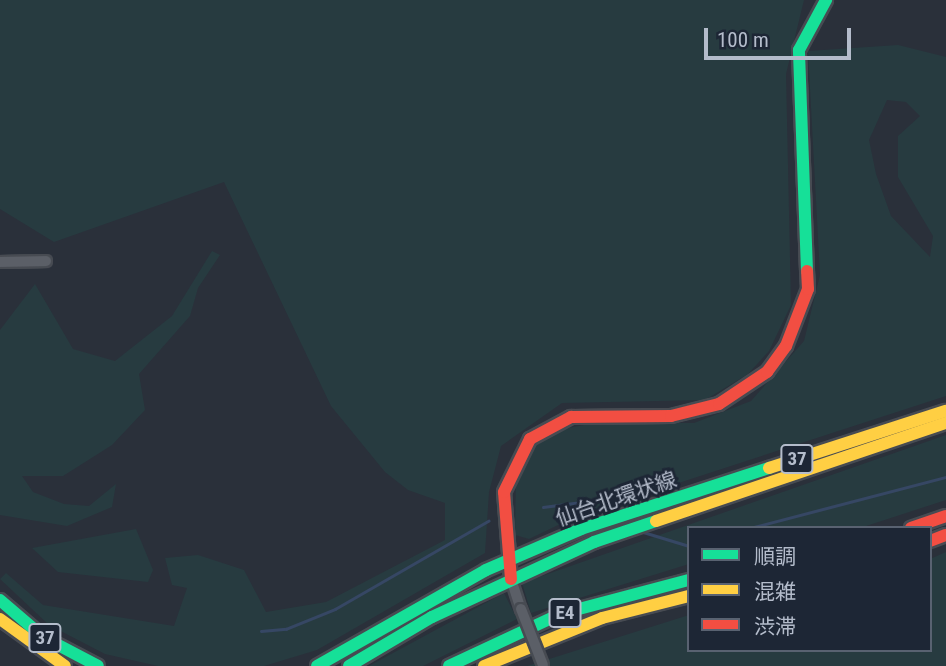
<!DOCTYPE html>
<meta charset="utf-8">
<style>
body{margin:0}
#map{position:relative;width:946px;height:666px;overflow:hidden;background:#2a303a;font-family:"Roboto Condensed","Noto Sans JP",sans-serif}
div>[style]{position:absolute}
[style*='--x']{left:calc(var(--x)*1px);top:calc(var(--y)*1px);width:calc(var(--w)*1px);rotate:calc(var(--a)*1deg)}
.green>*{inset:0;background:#273b40}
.stream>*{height:2.5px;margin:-1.25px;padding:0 1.25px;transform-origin:1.25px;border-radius:1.25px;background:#364764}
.roads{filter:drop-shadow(2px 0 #474b52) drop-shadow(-2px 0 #474b52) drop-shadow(0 2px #474b52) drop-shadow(0 -2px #474b52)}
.street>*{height:10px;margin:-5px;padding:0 5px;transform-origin:5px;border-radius:5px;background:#5b5f67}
.fast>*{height:12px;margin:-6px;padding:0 6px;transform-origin:6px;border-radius:6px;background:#16e098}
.slow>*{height:12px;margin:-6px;padding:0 6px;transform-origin:6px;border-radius:6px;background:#ffcf43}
.jam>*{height:12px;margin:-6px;padding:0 6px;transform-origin:6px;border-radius:6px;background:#f24e42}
.bridges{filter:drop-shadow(2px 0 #474b52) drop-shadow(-2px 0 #474b52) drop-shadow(0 2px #474b52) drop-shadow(0 -2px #474b52)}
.street-bridge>*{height:10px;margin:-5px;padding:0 5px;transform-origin:5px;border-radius:5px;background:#5b5f67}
span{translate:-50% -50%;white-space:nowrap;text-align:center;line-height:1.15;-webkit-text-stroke:6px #1d2635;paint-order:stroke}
.shield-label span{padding:2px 5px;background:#1d2635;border:2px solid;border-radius:5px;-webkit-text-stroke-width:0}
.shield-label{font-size:19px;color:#b4bccb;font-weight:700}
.street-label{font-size:21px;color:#b4bccb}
.legend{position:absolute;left:687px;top:526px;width:245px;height:126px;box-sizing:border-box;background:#1d2635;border:2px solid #596271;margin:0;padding:9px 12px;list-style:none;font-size:21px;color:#b4bccb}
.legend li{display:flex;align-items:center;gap:14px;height:35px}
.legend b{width:35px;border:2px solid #596271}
.scale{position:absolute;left:704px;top:28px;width:147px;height:32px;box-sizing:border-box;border:4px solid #b4bccb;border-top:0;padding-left:9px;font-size:21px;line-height:24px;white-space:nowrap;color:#b4bccb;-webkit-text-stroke:5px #1d2635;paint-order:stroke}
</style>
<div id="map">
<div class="green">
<i style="clip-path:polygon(0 0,804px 0,786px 74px,791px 305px,769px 351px,748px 374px,705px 400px,562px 403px,501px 446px,489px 492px,485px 553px,317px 650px,264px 666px,158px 666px,105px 654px,49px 625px,0 579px,6px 573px,43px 605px,174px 626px,187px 588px,172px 585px,165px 558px,198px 555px,244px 570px,266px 612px,326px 602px,445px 540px,445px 503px,408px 490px,385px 472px,331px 406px,224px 182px,54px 242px,0 209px)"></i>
<i style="clip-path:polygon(evenodd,898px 45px,946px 57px,946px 396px,577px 516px,529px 539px,515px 535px,516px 473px,538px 443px,557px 430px,595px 423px,694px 423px,751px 401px,804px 341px,820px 275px,808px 51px,898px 45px,887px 100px,906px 102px,920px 116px,898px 136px,898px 177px,933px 236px,930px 257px,891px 216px,876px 174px,869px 140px,887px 100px)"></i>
<i style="clip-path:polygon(212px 251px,220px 255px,198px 288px,190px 316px,139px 374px,145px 410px,112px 445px,63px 476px,22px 476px,33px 492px,64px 504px,89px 506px,116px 484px,112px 507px,67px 526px,0 515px,0 330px,35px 284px,73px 349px,115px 361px,172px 316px)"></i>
<i style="clip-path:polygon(946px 435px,946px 500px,860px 528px,689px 528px,689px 564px,531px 613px,522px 583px)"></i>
<i style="clip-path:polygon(136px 529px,153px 570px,148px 582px,58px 572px,32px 548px)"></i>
<i style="clip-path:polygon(946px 552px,946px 666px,527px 666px,689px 615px,689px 650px,930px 650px,930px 559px)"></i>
<i style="clip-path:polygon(504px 593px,517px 619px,423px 666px,369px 666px)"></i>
</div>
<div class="stream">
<i style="--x:543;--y:507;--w:54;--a:-7.4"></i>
<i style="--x:597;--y:500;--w:22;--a:30"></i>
<i style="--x:750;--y:528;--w:203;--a:-14.6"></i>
<i style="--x:640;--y:531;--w:51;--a:17"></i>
<i style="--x:261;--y:631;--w:25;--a:-5"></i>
<i style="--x:286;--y:629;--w:53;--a:-22.2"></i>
<i style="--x:335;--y:609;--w:177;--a:-29.9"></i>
</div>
<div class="roads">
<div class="street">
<i style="--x:0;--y:262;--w:46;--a:-1.2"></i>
<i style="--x:511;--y:579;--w:32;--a:72"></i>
</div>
<div class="fast">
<i style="--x:807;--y:271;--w:221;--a:-92.1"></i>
<i style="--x:799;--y:50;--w:57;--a:-61.6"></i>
<i style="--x:0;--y:600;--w:57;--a:40.7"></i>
<i style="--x:43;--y:637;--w:62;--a:27.8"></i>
<i style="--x:317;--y:666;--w:194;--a:-29.6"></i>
<i style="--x:486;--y:570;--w:103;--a:-23.3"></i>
<i style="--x:581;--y:529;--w:198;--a:-18"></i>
<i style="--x:349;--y:666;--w:96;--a:-30.6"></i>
<i style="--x:432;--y:617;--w:179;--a:-24.8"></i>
<i style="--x:594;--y:542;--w:65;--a:-18.7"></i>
<i style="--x:449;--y:666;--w:123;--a:-25.1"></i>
<i style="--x:560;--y:614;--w:133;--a:-14.8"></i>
</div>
<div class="slow">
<i style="--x:769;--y:468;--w:186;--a:-17.9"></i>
<i style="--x:656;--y:521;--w:306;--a:-18.7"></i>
<i style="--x:0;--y:619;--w:80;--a:35.9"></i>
<i style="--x:484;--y:666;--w:127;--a:-22.1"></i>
<i style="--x:602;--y:618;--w:90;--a:-14.2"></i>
</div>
<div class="jam">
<i style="--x:911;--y:528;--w:37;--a:-19"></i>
<i style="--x:930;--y:541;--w:17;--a:-21"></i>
<i style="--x:511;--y:579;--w:87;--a:-94.6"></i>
<i style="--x:504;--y:492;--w:59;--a:-63.9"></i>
<i style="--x:530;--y:439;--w:47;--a:-28.2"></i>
<i style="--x:571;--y:417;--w:100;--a:-0.6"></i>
<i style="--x:671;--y:416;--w:49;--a:-14"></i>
<i style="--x:719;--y:404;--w:58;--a:-33.7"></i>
<i style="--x:767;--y:372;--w:32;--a:-54"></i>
<i style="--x:786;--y:346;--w:61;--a:-68.9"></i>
<i style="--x:808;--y:289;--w:18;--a:-93"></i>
</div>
</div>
<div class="bridges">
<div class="street-bridge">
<i style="--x:521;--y:609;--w:60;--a:68.6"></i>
</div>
</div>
<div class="shield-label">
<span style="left:797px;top:459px">37</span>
<span style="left:565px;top:613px">E4</span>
<span style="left:45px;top:638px">37</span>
</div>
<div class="street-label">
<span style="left:616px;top:499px;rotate:-19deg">仙台北環状線</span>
</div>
<ul class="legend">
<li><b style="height:9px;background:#16e098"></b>順調</li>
<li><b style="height:9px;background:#ffcf43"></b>混雑</li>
<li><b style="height:9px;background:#f24e42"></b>渋滞</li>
</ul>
<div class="scale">100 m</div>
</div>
